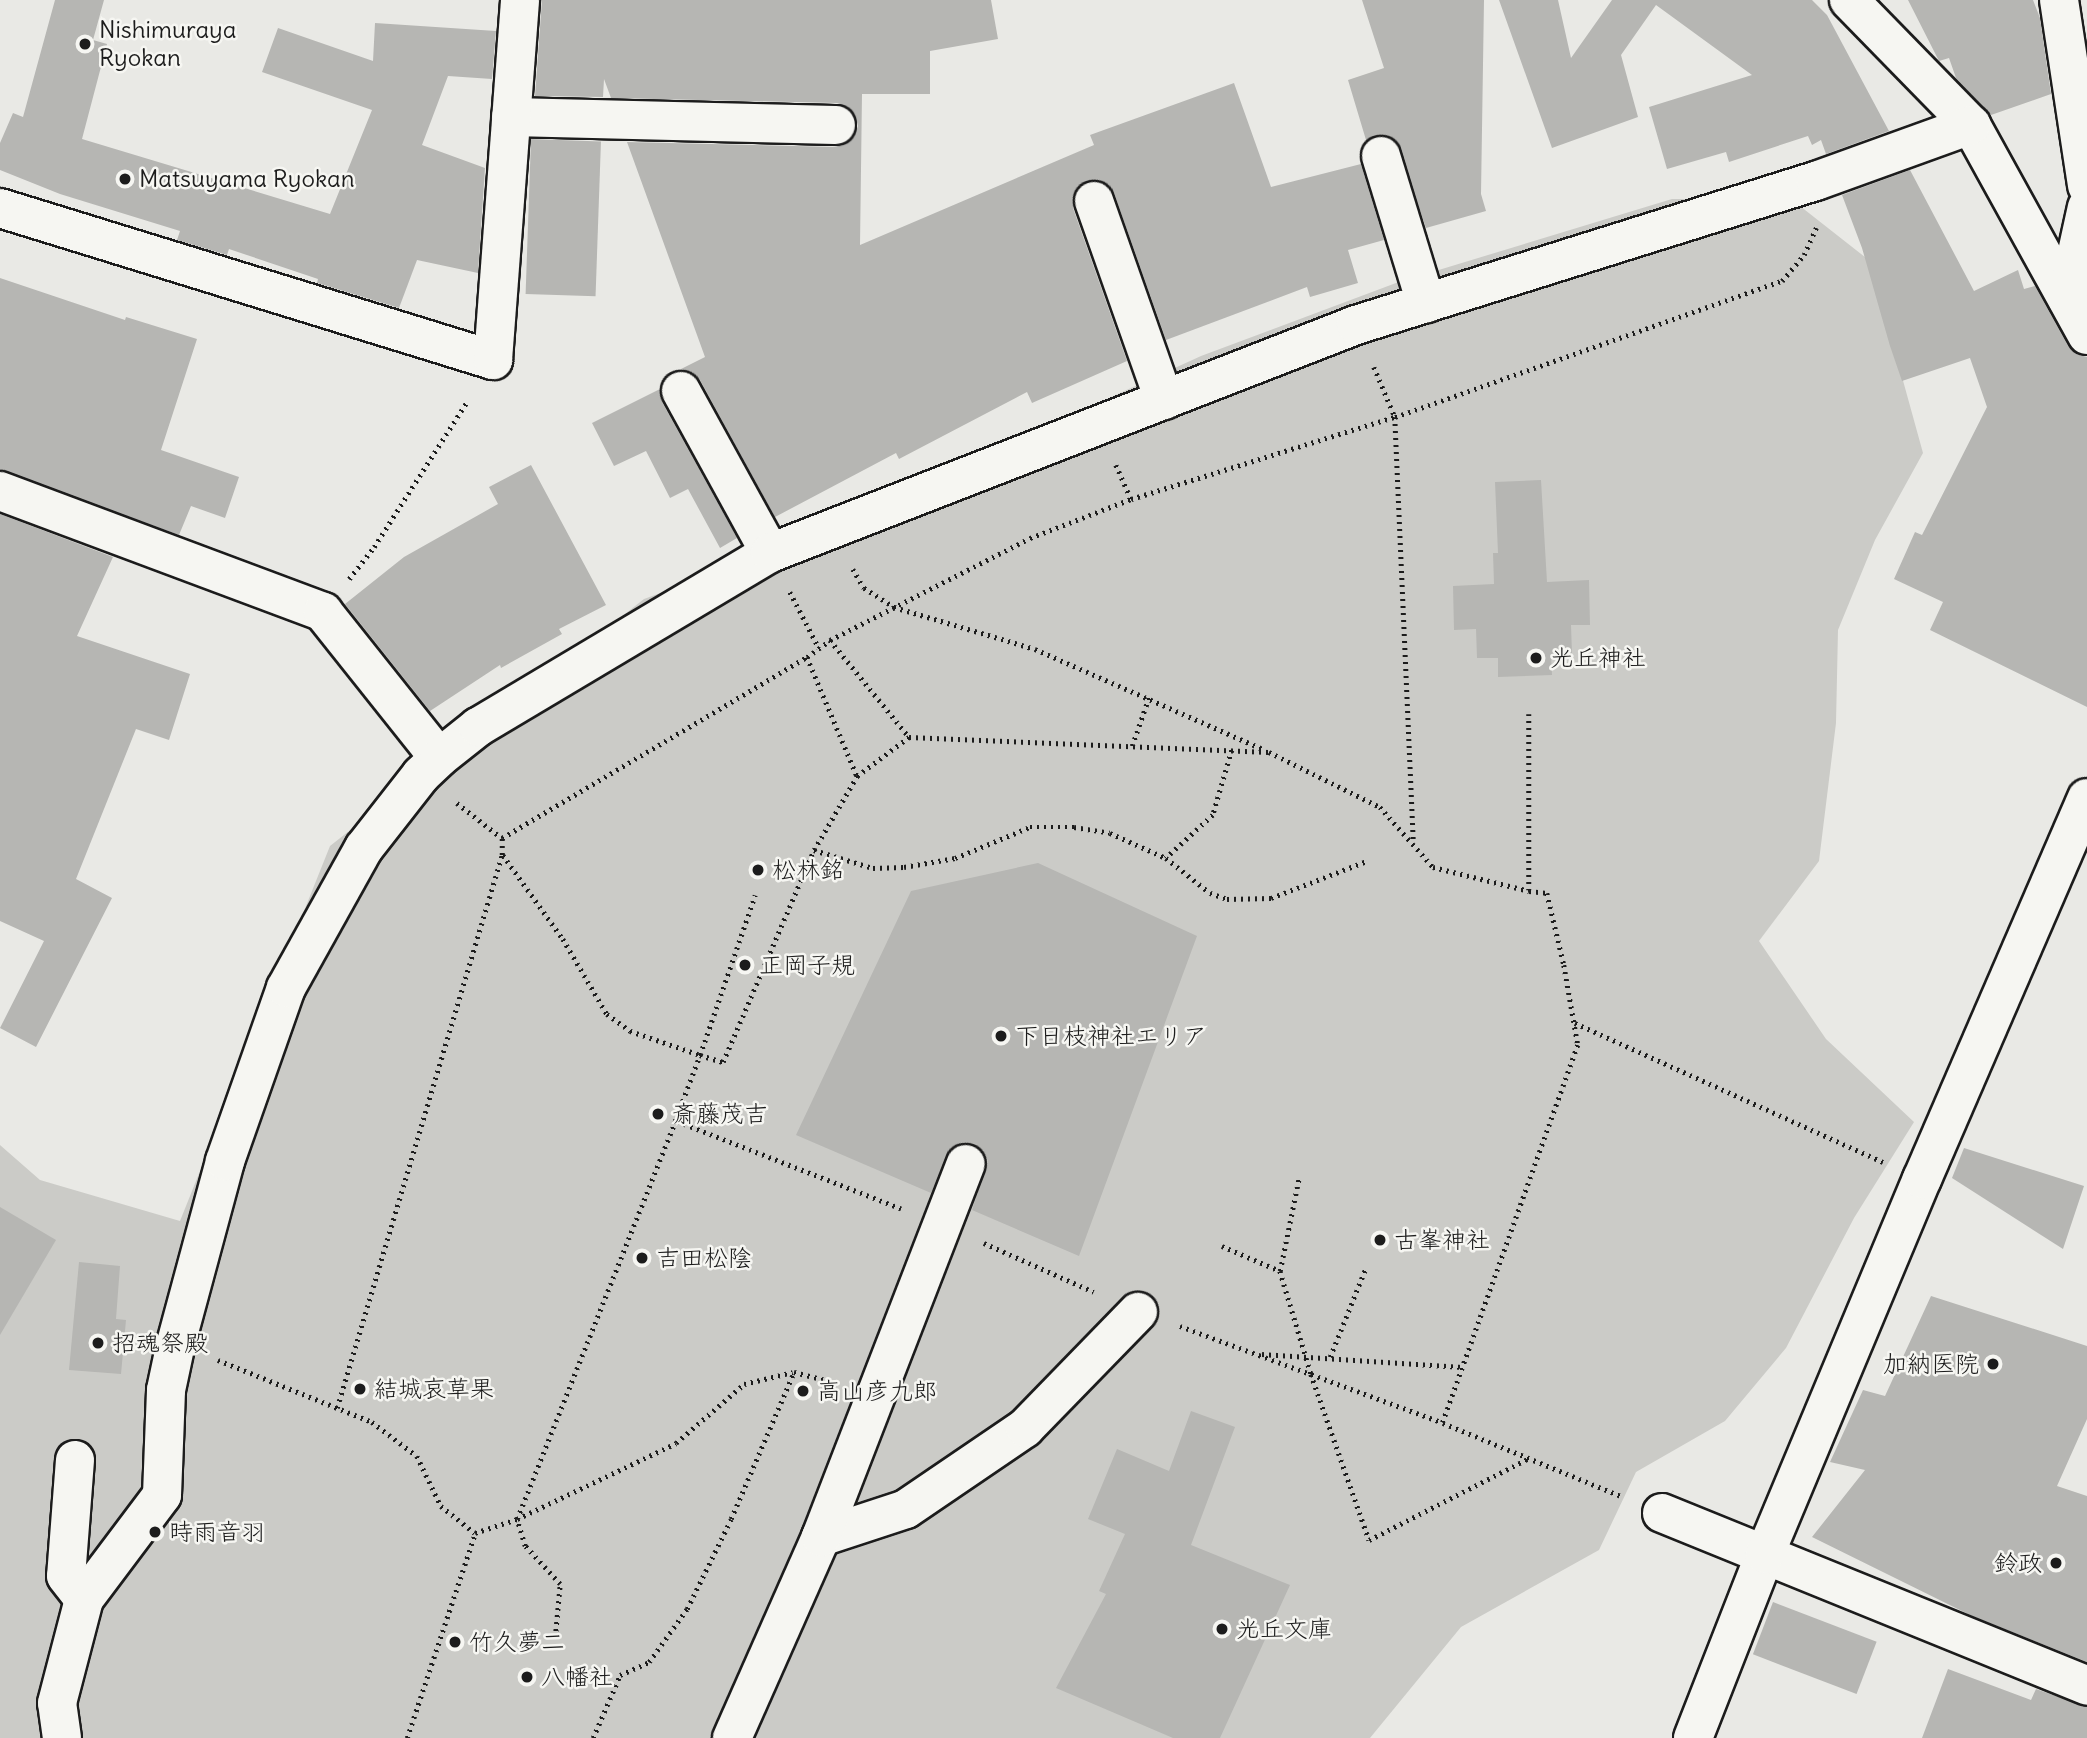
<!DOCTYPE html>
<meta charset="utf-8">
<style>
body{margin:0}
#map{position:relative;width:2087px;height:1738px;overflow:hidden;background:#e9e9e5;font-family:Delius,"Klee One",sans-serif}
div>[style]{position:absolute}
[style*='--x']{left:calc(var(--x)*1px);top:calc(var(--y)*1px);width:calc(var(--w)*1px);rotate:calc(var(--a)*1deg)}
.green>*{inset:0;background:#cbcbc7}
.building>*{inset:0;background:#b6b6b3;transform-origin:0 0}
.path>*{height:4.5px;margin-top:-2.25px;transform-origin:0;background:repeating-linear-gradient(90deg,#1c1c1c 0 2px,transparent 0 7px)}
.roads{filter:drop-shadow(2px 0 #1c1c1c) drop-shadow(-2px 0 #1c1c1c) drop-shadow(0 2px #1c1c1c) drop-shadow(0 -2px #1c1c1c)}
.minor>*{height:38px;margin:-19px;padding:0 19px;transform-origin:19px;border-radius:19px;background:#f6f6f2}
.dots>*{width:19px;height:19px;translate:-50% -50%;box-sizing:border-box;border:4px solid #f6f6f2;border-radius:50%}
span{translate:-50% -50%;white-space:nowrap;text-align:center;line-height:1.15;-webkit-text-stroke:5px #f6f6f2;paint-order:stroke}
.poi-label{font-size:24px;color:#1c1c1c}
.left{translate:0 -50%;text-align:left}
.right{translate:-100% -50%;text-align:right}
</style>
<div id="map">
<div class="green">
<i style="clip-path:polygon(1672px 199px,1791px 199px,1870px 261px,1923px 453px,1875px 540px,1838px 630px,1836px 723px,1819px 861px,1759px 941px,1826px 1039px,1914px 1122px,1854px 1218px,1786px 1348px,1725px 1421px,1636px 1472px,1599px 1550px,1461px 1627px,1370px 1738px,0 1738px,0 1145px,40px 1180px,180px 1221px,330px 846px,644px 599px,770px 553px,1201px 356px,1396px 283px)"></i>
</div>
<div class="building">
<i style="clip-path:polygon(55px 0,104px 0,93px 40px,107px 44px,82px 139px,330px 214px,372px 110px,262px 72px,278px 28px,373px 61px,375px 23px,496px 31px,492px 79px,448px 76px,422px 145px,485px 168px,478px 273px,417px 260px,399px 308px,317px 283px,318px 279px,229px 249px,227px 255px,177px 240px,180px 231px,60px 194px,0 170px,0 143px,13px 113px,23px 117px)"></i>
<i style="clip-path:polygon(542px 0,991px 0,998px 39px,930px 51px,930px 94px,862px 94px,860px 245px,1094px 145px,1090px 135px,1234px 83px,1271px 187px,1361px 164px,1384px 240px,1348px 250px,1358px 283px,1310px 297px,1307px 287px,1166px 340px,1114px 193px,1109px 185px,1099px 180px,1086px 181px,1077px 187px,1073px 196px,1073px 208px,1127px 361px,1032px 403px,1027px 392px,899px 459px,896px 453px,775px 517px,700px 380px,692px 372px,681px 369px,705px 357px,627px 142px,836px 147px,846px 144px,854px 137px,858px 126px,855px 115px,848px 107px,837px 103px,611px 98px,604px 79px,603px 97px,535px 96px)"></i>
<i style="clip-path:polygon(1362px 0,1484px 0,1481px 194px,1486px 211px,1426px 228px,1396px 141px,1385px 135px,1366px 140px,1348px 80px,1384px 68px)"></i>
<i style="clip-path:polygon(1499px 0,1558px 0,1571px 58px,1612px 0,1812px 0,1827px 15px,1889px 131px,1826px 154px,1821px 140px,1812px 145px,1808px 136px,1729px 162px,1726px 152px,1667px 169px,1649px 107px,1752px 75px,1656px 5px,1621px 55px,1638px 117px,1552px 148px)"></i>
<i style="clip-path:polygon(1908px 0,2033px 0,2040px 18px,2051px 94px,1991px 115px,1956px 78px,1949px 58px,1939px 61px)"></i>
<i style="left:531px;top:139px;width:70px;height:155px;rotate:2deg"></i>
<i style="clip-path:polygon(1910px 170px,1974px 291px,2018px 270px,2024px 289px,2035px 286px,2068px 346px,2076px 354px,2087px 357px,2087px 707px,1930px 630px,1943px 602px,1894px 579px,1915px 532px,1922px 535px,1987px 407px,1970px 358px,1902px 381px,1890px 346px,1862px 248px,1842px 195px)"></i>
<i style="clip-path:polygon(0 278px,125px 320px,126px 317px,197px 339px,161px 450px,239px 477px,225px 518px,191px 506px,179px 535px,0 470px)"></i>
<i style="clip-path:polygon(660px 389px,662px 402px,737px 538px,720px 548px,688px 489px,670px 498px,646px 451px,614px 466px,592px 423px)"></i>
<i style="clip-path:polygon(531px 465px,606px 605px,559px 629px,562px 634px,501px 668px,500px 665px,430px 711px,345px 604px,404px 557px,498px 504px,489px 487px)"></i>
<i style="clip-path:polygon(1541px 480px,1547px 582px,1589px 580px,1590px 625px,1571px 625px,1572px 654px,1551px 655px,1552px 675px,1498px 677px,1498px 658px,1477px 658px,1476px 629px,1454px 630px,1453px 586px,1494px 584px,1493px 553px,1498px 553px,1495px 482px)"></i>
<i style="clip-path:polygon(0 514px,113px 557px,77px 636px,190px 674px,169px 740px,136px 729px,76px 879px,112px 898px,36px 1047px,0 1028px,44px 941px,0 921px)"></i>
<i style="clip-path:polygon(1038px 863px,1197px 936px,1079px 1256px,972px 1210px,988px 1161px,983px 1151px,975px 1144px,963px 1142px,952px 1147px,931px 1193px,796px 1135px,911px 891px)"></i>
<i style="clip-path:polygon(1964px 1148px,2084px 1186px,2063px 1249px,1952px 1178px)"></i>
<i style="clip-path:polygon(0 1207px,56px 1240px,0 1335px)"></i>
<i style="clip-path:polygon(79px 1262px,120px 1266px,116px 1319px,126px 1320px,121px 1374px,69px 1370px)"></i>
<i style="clip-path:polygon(1931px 1296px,2087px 1346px,2087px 1419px,2057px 1486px,2087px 1496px,2087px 1662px,1972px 1616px,1812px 1537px,1865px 1470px,1830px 1462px,1863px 1390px,1885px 1396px)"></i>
<i style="clip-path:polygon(1191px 1411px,1235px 1427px,1191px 1545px,1290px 1585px,1220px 1738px,1173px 1738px,1056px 1688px,1106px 1594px,1099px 1591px,1125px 1534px,1088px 1519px,1117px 1449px,1169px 1471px)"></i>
<i style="left:1773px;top:1602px;width:111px;height:56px;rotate:21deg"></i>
<i style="clip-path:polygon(1948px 1669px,2031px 1700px,2036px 1689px,2087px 1707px,2087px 1738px,1922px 1738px)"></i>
</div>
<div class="path">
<i style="--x:1374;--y:367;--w:54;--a:67.2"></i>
<i style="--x:1395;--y:417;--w:427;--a:87.5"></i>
<i style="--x:1116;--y:465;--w:37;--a:66"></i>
<i style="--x:853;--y:569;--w:22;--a:60"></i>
<i style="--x:864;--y:588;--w:36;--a:32"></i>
<i style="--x:894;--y:607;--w:147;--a:16.6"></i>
<i style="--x:1035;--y:649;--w:251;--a:23.7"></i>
<i style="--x:349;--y:579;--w:41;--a:-52"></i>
<i style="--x:374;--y:547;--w:174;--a:-57.4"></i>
<i style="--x:790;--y:592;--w:63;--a:62.6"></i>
<i style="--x:830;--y:640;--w:125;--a:50.8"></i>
<i style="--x:807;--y:657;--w:129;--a:67.2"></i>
<i style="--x:1529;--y:714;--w:176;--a:90"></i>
<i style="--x:1132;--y:746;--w:52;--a:-70.9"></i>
<i style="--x:1232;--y:750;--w:68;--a:106.3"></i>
<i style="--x:1213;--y:815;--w:64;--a:137.5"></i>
<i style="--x:1166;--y:858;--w:56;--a:38.5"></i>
<i style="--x:1210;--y:893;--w:18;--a:19"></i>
<i style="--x:1227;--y:899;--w:44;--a:-1.3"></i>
<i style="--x:1271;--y:898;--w:103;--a:-21.1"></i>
<i style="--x:457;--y:803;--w:57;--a:37.9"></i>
<i style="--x:814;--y:850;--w:62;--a:17"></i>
<i style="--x:873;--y:868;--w:31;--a:-2"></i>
<i style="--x:904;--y:867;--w:52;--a:-10"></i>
<i style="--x:955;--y:858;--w:81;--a:-22.5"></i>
<i style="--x:1030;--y:827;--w:44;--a:0"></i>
<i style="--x:1074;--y:827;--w:36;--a:9"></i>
<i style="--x:1110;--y:833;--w:61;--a:24.1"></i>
<i style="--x:503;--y:855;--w:103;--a:54.5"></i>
<i style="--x:563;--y:939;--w:87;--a:59.6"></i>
<i style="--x:607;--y:1014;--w:29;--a:36"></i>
<i style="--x:630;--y:1031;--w:74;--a:18.9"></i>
<i style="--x:700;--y:1055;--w:169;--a:-71"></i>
<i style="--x:1575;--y:1023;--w:338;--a:24.3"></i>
<i style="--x:901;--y:1209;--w:243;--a:-158.7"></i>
<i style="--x:675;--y:1121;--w:71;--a:-69.3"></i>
<i style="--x:700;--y:1055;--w:24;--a:17"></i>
<i style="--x:723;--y:1062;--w:231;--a:-66.8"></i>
<i style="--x:814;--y:850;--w:86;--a:-59.8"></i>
<i style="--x:857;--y:776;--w:65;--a:-36.9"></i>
<i style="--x:909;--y:737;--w:360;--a:2.4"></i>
<i style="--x:1269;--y:752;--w:124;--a:26.4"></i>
<i style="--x:1380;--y:807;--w:80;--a:48.5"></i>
<i style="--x:1433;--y:867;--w:99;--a:14"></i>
<i style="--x:1529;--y:891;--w:18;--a:6"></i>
<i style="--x:1547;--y:893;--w:74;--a:76.7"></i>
<i style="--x:1564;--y:965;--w:81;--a:80.1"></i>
<i style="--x:1578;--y:1045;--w:401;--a:109.7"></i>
<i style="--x:984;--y:1243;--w:120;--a:24"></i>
<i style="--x:1222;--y:1246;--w:63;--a:23.3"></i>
<i style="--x:1280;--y:1271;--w:95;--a:-78.5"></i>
<i style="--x:1280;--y:1271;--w:108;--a:73.2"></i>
<i style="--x:1311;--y:1374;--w:176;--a:70.7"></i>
<i style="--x:1369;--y:1540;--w:178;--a:-27.1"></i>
<i style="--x:1180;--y:1326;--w:280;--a:20.2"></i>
<i style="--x:1443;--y:1423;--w:195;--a:22.3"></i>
<i style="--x:1262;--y:1354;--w:201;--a:3.7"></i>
<i style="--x:1330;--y:1357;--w:94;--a:-68.1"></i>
<i style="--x:218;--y:1360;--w:166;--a:21.9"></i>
<i style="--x:372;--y:1422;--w:56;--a:37.1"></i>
<i style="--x:417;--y:1456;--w:55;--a:64.4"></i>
<i style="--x:441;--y:1506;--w:43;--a:38.5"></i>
<i style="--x:337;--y:1408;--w:577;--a:-73.39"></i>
<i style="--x:502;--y:855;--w:17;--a:-90"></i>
<i style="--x:502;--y:838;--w:355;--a:-30.7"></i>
<i style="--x:807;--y:657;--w:29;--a:-36"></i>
<i style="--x:830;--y:640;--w:225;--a:-27"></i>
<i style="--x:1030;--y:538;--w:108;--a:-21.1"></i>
<i style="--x:1131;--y:499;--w:276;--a:-17.3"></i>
<i style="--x:1395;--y:417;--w:410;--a:-19.4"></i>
<i style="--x:1782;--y:281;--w:34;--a:-50"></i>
<i style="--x:1804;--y:255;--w:30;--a:-66"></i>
<i style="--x:475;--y:1533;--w:44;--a:-18.4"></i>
<i style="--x:517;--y:1519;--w:176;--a:-25.5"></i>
<i style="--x:676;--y:1443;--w:90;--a:-40.9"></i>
<i style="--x:744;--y:1384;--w:50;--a:-13.8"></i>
<i style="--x:555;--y:1638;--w:54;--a:-84.7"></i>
<i style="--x:560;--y:1584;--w:52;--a:-132.6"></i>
<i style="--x:525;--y:1546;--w:28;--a:-107"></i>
<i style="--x:517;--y:1519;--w:428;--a:-68.3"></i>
<i style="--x:407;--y:1738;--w:216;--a:-71.6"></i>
<i style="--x:593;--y:1738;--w:69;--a:-66.8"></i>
<i style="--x:620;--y:1675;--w:32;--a:-24"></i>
<i style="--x:649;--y:1662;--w:65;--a:-54.4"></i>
<i style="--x:687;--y:1609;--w:100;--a:-63.9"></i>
<i style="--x:731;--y:1519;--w:160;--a:-66.8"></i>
<i style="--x:794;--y:1372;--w:40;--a:14.4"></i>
</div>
<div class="roads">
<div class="minor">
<i style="--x:1849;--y:0;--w:175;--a:45.7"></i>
<i style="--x:1971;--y:125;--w:240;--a:61.1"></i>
<i style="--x:2059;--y:0;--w:188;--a:81.4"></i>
<i style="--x:511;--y:117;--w:325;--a:1.4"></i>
<i style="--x:1381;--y:156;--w:154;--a:73"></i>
<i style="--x:1094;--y:201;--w:211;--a:70.6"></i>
<i style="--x:0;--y:208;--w:516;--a:17.14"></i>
<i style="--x:493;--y:360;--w:361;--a:-85.7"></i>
<i style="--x:2067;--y:298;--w:93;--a:-77.6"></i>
<i style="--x:681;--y:391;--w:185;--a:61.2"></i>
<i style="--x:0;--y:491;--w:345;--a:20.5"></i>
<i style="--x:323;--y:612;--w:186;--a:51.5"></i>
<i style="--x:75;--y:1460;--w:116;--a:94.4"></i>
<i style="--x:66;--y:1576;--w:29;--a:52"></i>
<i style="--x:1662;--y:1513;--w:459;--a:22.1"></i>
<i style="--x:821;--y:1537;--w:89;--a:-18.2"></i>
<i style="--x:906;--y:1509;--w:144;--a:-34.2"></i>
<i style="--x:1025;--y:1428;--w:162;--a:-45.8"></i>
<i style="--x:62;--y:1738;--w:35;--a:-98"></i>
<i style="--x:57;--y:1703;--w:107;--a:-75.4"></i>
<i style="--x:84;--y:1599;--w:130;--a:-53.1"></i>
<i style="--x:162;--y:1495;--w:105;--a:-87.8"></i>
<i style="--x:166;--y:1390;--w:48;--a:-78"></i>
<i style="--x:176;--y:1343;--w:188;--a:-74.9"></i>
<i style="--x:225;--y:1161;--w:183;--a:-70.6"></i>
<i style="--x:286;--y:988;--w:160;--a:-60.9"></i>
<i style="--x:364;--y:848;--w:93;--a:-52"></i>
<i style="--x:421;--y:775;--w:25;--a:-43"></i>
<i style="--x:439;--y:758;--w:50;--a:-38.5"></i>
<i style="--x:478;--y:727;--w:340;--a:-30.8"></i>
<i style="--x:770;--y:553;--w:629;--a:-21.26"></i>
<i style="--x:1356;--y:325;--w:482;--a:-17.4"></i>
<i style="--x:1816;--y:181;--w:165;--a:-19.9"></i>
<i style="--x:732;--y:1738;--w:220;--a:-66.1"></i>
<i style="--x:821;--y:1537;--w:400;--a:-68.8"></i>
<i style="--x:1693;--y:1738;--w:198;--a:-68.6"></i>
<i style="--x:1765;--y:1554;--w:407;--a:-67.3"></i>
<i style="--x:1922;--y:1179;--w:415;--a:-66.6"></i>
</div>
</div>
<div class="dots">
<i style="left:85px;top:44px;background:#1c1c1c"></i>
<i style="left:125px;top:179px;background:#1c1c1c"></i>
<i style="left:1536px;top:658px;background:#1c1c1c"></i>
<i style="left:758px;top:870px;background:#1c1c1c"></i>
<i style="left:745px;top:965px;background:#1c1c1c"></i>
<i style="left:1001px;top:1036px;background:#1c1c1c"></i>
<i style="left:658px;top:1114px;background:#1c1c1c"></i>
<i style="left:1380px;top:1240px;background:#1c1c1c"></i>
<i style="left:642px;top:1258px;background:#1c1c1c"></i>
<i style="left:98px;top:1343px;background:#1c1c1c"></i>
<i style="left:1993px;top:1364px;background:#1c1c1c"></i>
<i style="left:360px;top:1389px;background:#1c1c1c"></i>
<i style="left:803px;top:1391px;background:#1c1c1c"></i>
<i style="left:155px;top:1532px;background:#1c1c1c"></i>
<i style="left:2056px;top:1563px;background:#1c1c1c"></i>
<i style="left:1222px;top:1629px;background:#1c1c1c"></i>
<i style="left:455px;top:1642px;background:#1c1c1c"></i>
<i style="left:527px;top:1677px;background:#1c1c1c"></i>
</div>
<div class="poi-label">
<span class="left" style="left:99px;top:44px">Nishimuraya<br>Ryokan</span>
<span class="left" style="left:139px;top:179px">Matsuyama Ryokan</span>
<span class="left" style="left:1550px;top:658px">光丘神社</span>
<span class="left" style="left:772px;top:870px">松林銘</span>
<span class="left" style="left:759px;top:965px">正岡子規</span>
<span class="left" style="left:1015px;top:1036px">下日枝神社エリア</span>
<span class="left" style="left:672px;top:1114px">斎藤茂吉</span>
<span class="left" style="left:1394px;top:1240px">古峯神社</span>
<span class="left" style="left:656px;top:1258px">吉田松陰</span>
<span class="left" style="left:112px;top:1343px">招魂祭殿</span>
<span class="right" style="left:1979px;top:1364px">加納医院</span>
<span class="left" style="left:374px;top:1389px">結城哀草果</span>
<span class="left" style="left:817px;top:1391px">高山彦九郎</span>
<span class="left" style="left:169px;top:1532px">時雨音羽</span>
<span class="right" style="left:2042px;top:1563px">鈴政</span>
<span class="left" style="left:1236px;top:1629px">光丘文庫</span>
<span class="left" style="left:469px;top:1642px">竹久夢二</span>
<span class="left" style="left:541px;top:1677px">八幡社</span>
</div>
</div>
